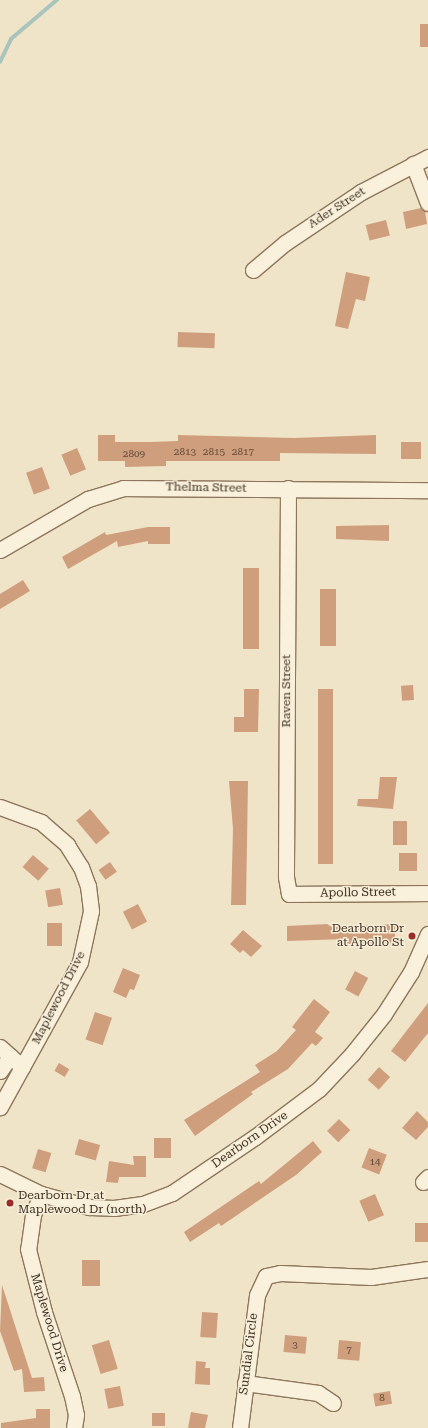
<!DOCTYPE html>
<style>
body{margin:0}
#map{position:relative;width:428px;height:1428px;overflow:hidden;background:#f0e4c8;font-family:"Roboto Serif",serif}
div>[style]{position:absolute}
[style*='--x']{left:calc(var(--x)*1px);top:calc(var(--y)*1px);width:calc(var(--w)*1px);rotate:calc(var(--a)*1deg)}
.stream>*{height:3.5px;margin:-1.75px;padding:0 1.75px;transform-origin:1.75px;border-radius:1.75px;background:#a9c4bc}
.building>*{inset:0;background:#cf9f7d;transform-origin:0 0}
.roads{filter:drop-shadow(1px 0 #8d765c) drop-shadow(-1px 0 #8d765c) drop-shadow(0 1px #8d765c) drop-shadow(0 -1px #8d765c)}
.minor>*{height:15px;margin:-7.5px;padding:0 7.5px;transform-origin:7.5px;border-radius:7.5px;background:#faf1dc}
.dots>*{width:11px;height:11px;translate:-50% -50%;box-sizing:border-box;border:2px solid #f7eed8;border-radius:50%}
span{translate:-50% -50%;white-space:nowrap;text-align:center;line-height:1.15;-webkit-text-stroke:3px #f7eed8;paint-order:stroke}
.number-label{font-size:10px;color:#624a37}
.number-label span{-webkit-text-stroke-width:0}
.street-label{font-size:12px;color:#3d2e20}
.poi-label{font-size:12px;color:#3d2e20}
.right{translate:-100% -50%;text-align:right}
.left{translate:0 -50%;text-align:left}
</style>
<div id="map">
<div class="stream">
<i style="--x:0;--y:62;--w:25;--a:-64"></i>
<i style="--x:11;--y:39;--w:60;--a:-40.3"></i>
</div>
<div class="building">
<i style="left:420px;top:24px;width:8px;height:23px"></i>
<i style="clip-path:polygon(421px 208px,425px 211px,427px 224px,406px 229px,403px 212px)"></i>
<i style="left:386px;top:220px;width:16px;height:21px;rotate:76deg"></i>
<i style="clip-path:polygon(346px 272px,370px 277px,365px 301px,356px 299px,348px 329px,335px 326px)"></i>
<i style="left:178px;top:332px;width:37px;height:15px;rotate:2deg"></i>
<i style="clip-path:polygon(98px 435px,115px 435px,115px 442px,150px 442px,178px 441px,178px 435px,294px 438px,376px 435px,376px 454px,280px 453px,280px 461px,166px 461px,166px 466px,125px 467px,125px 461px,98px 461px)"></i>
<i style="left:401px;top:442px;width:20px;height:17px"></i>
<i style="left:77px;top:448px;width:23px;height:17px;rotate:67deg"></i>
<i style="left:42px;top:467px;width:23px;height:17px;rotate:70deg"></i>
<i style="clip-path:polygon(389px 525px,389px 541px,336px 539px,336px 526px)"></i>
<i style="clip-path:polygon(148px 527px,170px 527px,170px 544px,148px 544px,148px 541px,118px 547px,117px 541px,68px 569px,62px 557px,105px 532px,106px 535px)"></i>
<i style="left:243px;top:568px;width:16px;height:81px"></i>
<i style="clip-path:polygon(23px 580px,30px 591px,0 609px,0 594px)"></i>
<i style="left:320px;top:589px;width:16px;height:57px"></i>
<i style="left:413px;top:685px;width:15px;height:12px;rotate:86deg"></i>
<i style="clip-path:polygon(244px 689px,259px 689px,258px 732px,234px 732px,234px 717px,244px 717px)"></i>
<i style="left:318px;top:689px;width:15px;height:175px"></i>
<i style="clip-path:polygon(380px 777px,397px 777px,393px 809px,357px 806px,358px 799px,378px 799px)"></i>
<i style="clip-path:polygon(229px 781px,248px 781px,246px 905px,231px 905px,233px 829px)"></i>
<i style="left:90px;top:809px;width:31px;height:18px;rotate:50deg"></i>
<i style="left:393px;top:821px;width:14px;height:24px"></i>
<i style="left:399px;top:853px;width:18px;height:18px"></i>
<i style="left:33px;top:855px;width:21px;height:16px;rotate:41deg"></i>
<i style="left:110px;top:862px;width:12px;height:14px;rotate:55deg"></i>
<i style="left:60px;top:888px;width:17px;height:15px;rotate:80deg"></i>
<i style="left:138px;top:904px;width:20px;height:17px;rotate:63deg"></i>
<i style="left:47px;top:923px;width:15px;height:23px"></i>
<i style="clip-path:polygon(327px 924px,332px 927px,395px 924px,395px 943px,347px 944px,347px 939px,287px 941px,287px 926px)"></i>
<i style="clip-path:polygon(243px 930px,262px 946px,251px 957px,243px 950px,240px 953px,230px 944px)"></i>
<i style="clip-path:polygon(123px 968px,140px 975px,134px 990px,130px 989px,126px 998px,113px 992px)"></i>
<i style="left:355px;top:971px;width:15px;height:21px;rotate:28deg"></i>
<i style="clip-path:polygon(314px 999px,330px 1012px,315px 1032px,323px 1038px,316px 1046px,312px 1043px,288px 1069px,251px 1092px,253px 1094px,195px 1136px,184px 1120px,260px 1072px,255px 1065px,277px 1051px,296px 1030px,292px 1027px)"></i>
<i style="clip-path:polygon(428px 1003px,428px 1033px,405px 1062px,391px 1051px)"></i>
<i style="left:95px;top:1012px;width:18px;height:29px;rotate:19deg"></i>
<i style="left:59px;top:1063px;width:12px;height:9px;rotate:31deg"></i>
<i style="left:379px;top:1067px;width:15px;height:17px;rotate:42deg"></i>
<i style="clip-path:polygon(417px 1111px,428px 1122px,428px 1127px,416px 1140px,402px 1128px)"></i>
<i style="left:339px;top:1119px;width:16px;height:17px;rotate:45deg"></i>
<i style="left:154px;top:1138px;width:17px;height:20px"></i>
<i style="left:79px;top:1139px;width:22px;height:16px;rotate:16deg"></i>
<i style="clip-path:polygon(313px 1141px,322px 1152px,296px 1175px,221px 1226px,219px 1223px,190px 1242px,184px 1232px,259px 1181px,261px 1184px)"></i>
<i style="left:369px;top:1148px;width:19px;height:21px;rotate:21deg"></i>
<i style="left:38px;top:1149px;width:14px;height:20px;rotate:17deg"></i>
<i style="clip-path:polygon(133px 1156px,146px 1156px,146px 1177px,119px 1177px,118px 1183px,106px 1182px,109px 1161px,134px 1165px)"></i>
<i style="left:375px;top:1194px;width:23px;height:17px;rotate:67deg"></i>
<i style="left:415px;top:1223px;width:13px;height:19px"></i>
<i style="left:82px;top:1260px;width:18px;height:26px"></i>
<i style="clip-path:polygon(2px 1285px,32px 1378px,44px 1377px,45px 1391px,24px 1392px,22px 1369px,14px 1371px,0 1331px)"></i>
<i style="left:202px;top:1312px;width:16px;height:25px;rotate:4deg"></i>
<i style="left:285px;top:1335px;width:22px;height:17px;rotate:5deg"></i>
<i style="left:109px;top:1340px;width:30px;height:18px;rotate:73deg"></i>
<i style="left:339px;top:1340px;width:22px;height:19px;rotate:5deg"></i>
<i style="clip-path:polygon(196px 1361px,206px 1362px,205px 1368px,210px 1368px,210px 1385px,195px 1384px)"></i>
<i style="left:120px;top:1386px;width:20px;height:16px;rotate:79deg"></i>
<i style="left:390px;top:1391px;width:13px;height:17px;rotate:81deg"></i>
<i style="clip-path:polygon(36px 1409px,50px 1409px,50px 1428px,1px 1428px,1px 1423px,36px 1418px)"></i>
<i style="clip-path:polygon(191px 1412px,208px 1415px,205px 1428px,188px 1428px)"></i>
<i style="left:152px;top:1413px;width:13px;height:13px"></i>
</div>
<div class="roads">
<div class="minor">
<i style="--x:413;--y:164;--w:42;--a:69"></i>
<i style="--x:253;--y:270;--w:42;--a:-40.2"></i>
<i style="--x:285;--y:243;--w:92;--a:-33.9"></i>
<i style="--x:361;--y:192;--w:76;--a:-27.6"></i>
<i style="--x:288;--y:488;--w:389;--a:90.3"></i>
<i style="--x:286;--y:877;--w:17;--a:80"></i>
<i style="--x:289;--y:894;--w:139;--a:-0.4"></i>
<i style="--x:0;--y:550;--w:102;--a:-30.1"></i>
<i style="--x:88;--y:499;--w:37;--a:-17"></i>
<i style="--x:123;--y:488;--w:305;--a:0.4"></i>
<i style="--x:0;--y:807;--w:44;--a:20.1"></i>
<i style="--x:41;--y:822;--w:35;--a:41"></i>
<i style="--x:67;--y:845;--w:26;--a:58"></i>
<i style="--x:81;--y:867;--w:20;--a:70"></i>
<i style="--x:88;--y:886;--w:25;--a:83"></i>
<i style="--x:91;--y:911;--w:52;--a:102.2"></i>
<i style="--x:80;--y:962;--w:166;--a:118.9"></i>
<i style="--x:0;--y:1047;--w:30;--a:42"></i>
<i style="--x:0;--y:1071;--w:18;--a:-56"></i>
<i style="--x:0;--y:1174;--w:46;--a:26"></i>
<i style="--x:41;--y:1194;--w:50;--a:15.2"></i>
<i style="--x:89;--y:1207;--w:25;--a:2"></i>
<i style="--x:114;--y:1208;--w:29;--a:-8"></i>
<i style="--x:143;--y:1204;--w:31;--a:-21"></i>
<i style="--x:172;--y:1193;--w:100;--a:-34"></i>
<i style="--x:255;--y:1137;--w:80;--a:-36.9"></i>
<i style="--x:319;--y:1089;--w:48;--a:-46.7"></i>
<i style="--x:352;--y:1054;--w:51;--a:-51.3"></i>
<i style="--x:384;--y:1014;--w:50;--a:-57.3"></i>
<i style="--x:411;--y:972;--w:42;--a:-65.9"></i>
<i style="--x:423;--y:1182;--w:7;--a:-45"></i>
<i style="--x:41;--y:1194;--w:22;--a:111"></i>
<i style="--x:33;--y:1215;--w:34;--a:98"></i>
<i style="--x:28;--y:1249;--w:65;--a:75.7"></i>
<i style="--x:44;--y:1312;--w:89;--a:71.6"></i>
<i style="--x:72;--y:1396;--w:19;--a:78"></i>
<i style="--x:76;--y:1415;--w:13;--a:99"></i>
<i style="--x:245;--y:1383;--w:74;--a:7.8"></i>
<i style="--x:318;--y:1393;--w:18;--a:34"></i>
<i style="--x:240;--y:1428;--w:134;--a:-82.7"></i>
<i style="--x:257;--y:1295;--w:21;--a:-65"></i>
<i style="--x:266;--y:1276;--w:14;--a:-12"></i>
<i style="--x:280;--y:1273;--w:91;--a:2.5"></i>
<i style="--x:371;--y:1277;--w:58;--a:-8"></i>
</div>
</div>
<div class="dots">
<i style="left:412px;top:936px;background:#9e2a2b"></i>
<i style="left:10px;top:1203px;background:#9e2a2b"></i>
</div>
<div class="number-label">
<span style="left:185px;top:452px">2813</span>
<span style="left:214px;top:452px">2815</span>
<span style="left:243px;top:452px">2817</span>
<span style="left:134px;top:454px">2809</span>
<span style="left:375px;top:1162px">14</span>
<span style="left:295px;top:1345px">3</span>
<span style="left:349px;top:1350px">7</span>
<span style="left:382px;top:1398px">8</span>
</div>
<div class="street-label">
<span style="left:337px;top:208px;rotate:-33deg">Ader Street</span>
<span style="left:206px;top:488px;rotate:1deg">Thelma Street</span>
<span style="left:287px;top:691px;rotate:-90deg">Raven Street</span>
<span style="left:358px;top:893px;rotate:-1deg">Apollo Street</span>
<span style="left:59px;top:998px;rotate:-63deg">Maplewood Drive</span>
<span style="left:250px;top:1140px;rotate:-35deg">Dearborn Drive</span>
<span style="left:49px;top:1323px;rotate:73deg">Maplewood Drive</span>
<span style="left:249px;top:1354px;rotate:-83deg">Sundial Circle</span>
</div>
<div class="poi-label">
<span class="right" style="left:404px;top:936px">Dearborn Dr<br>at Apollo St</span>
<span class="left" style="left:18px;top:1203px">Dearborn Dr at<br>Maplewood Dr (north)</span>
</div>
</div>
